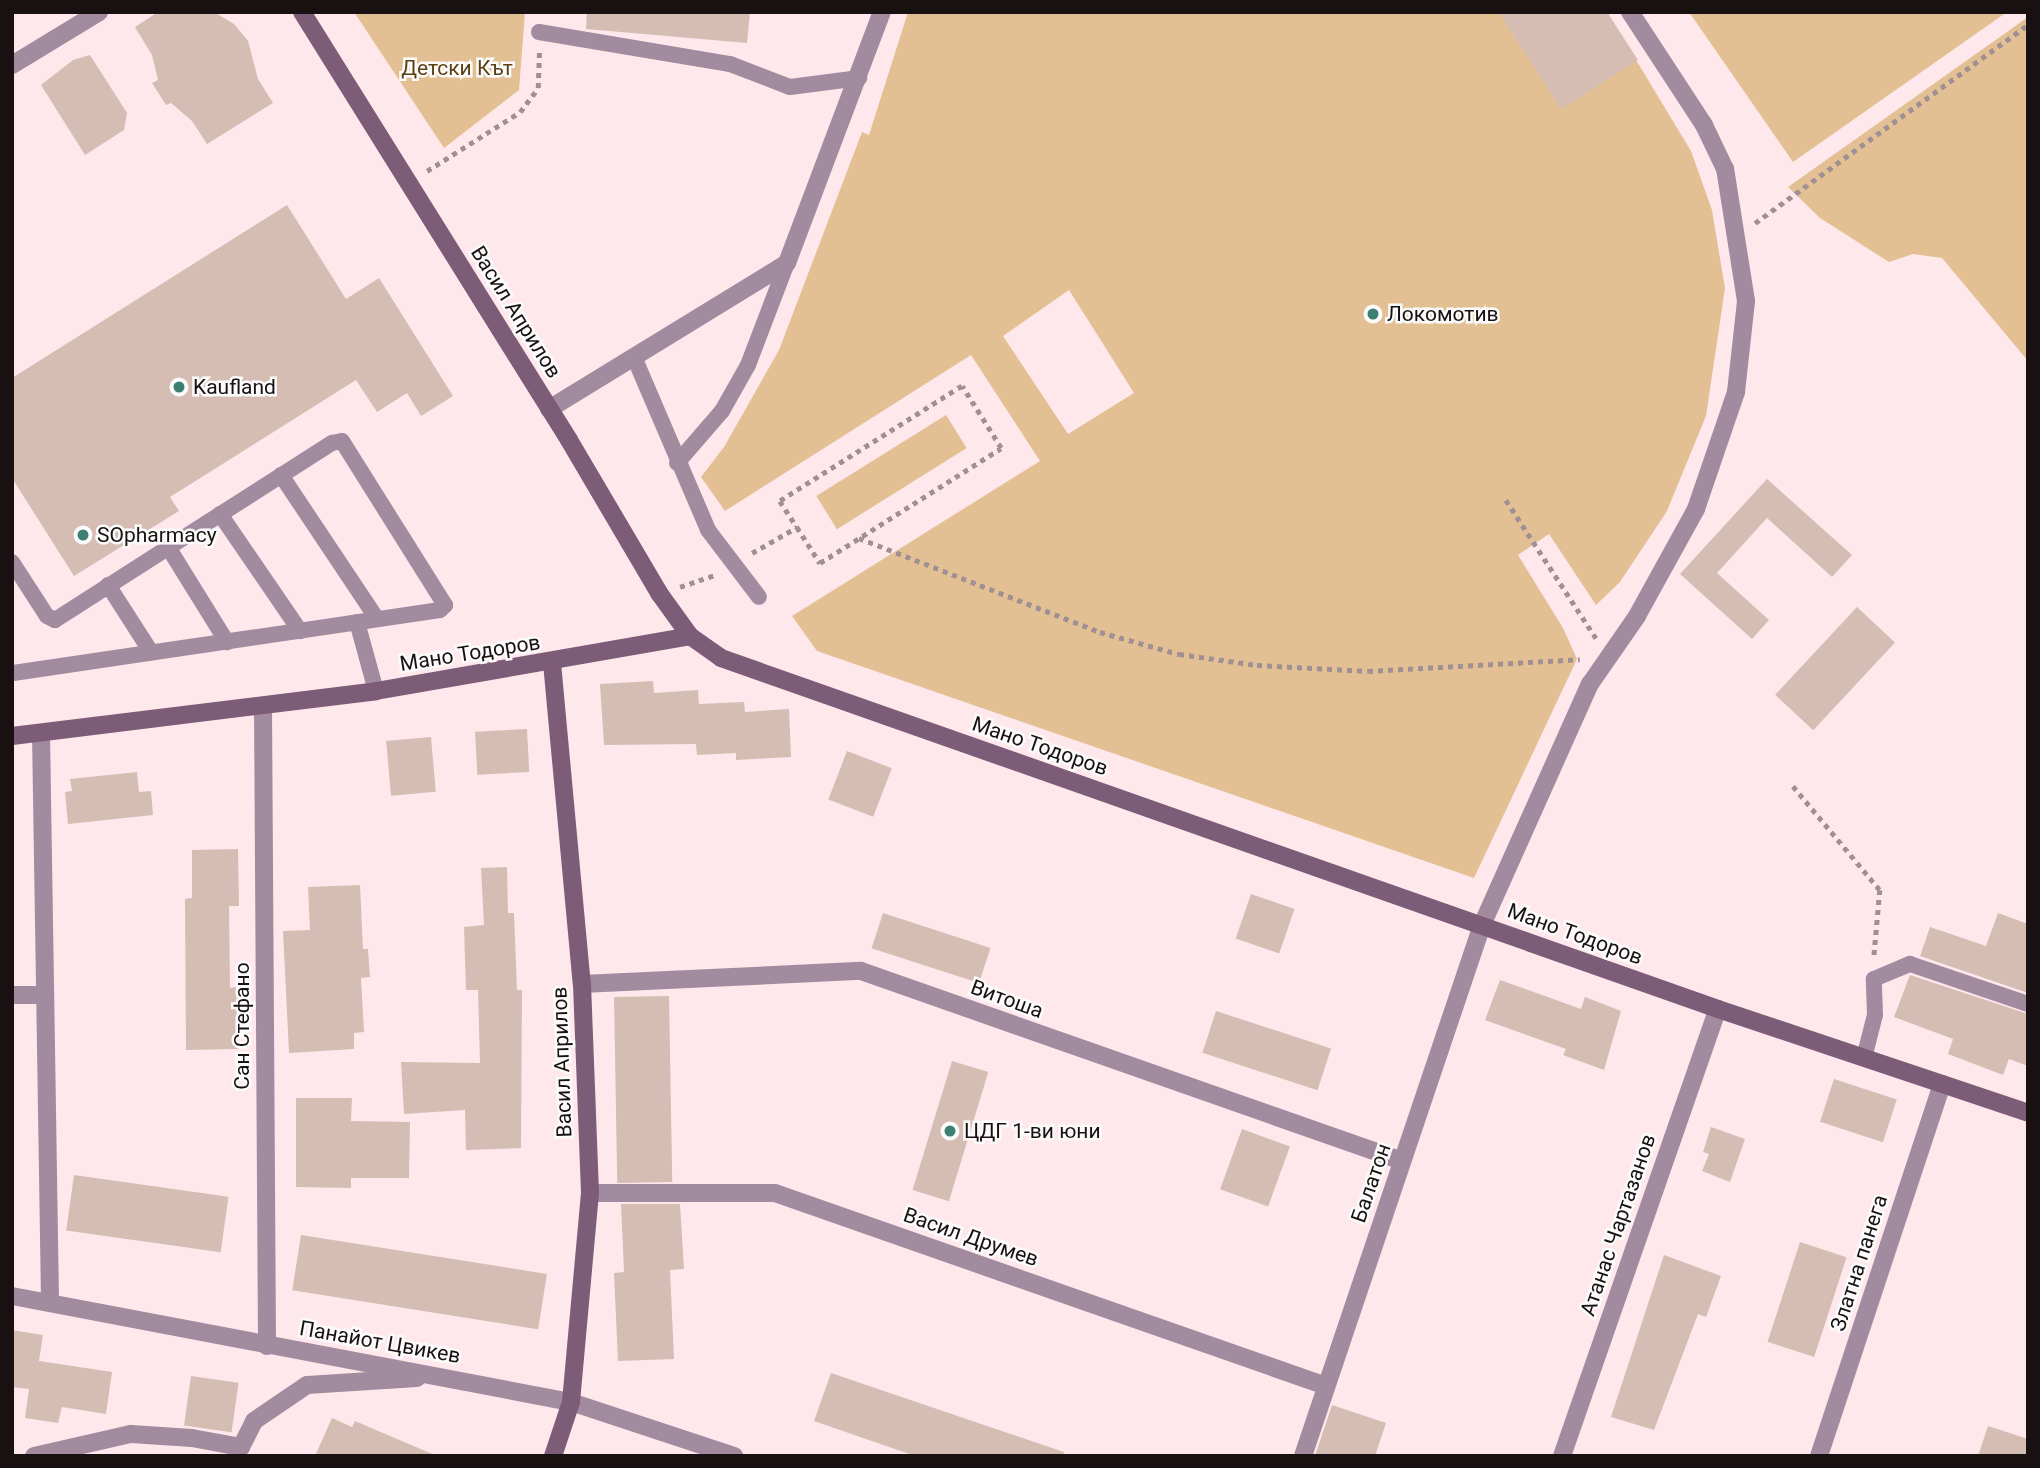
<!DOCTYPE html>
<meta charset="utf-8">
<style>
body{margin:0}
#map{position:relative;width:2040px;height:1468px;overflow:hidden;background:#fee8ec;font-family:Roboto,sans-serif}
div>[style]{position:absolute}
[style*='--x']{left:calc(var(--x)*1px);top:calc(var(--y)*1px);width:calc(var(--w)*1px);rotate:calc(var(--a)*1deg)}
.green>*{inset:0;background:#e2c094;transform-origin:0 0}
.building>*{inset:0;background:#d5bdb4;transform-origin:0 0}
.path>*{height:4.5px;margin-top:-2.25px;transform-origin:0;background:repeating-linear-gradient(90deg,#a19093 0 5px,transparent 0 10px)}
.lane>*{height:16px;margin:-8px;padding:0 8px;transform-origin:8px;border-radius:8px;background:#a38b9f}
.street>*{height:18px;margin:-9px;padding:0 9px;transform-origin:9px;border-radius:9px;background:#a38b9f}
.secondary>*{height:18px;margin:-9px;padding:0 9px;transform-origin:9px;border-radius:9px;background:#7d5c78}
.dots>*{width:19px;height:19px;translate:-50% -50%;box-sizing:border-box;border:4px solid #fbfbfb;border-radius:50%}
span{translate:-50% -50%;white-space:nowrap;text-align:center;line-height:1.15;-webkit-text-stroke:5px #fbfbfb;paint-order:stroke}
.park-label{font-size:21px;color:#5c3f12}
.street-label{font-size:21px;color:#181011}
.poi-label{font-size:21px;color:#181011}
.left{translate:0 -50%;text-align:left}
.frame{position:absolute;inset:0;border:14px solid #181011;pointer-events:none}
</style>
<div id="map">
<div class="green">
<i style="clip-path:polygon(354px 12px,525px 12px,519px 90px,444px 148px)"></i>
<i style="clip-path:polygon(evenodd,908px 12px,1607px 12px,1691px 151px,1712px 210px,1725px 288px,1706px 416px,1667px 511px,1620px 582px,1596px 605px,1549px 534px,1518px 555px,1563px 628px,1577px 659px,1474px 878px,817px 651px,792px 616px,1040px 461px,971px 355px,725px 511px,701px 477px,724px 447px,779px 350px,862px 132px,869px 135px,908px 12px,1069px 290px,1134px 393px,1068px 434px,1003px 336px,1069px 290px)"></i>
<i style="clip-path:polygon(1689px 12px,2007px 12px,1793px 162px)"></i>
<i style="clip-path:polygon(2028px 17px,2028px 361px,1942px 258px,1913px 254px,1889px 262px,1820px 218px,1788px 187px)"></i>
<i style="left:946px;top:415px;width:39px;height:153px;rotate:58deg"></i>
</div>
<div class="building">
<i style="clip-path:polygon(158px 12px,214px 12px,234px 24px,248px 41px,258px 79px,273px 103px,207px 144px,192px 121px,171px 103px,166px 105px,152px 83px,158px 80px,152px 55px,135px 27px)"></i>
<i style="clip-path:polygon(587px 12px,750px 12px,747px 43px,586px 29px)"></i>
<i style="clip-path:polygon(1499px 12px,1607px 12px,1638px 60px,1561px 109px)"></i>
<i style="clip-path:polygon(90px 55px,127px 113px,124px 130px,85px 155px,41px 85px,73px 60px)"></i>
<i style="clip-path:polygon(287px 205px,346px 299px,379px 278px,453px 396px,421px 416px,407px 393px,377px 412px,356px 380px,170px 497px,179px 511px,74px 576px,12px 478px,12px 378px)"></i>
<i style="clip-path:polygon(1767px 479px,1852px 555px,1832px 577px,1767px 518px,1717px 573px,1769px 620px,1752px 639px,1680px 574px)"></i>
<i style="left:1857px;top:607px;width:52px;height:120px;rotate:43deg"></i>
<i style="clip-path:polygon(653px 681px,654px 693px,698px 690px,699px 704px,744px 702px,745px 712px,789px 709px,791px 757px,736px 760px,736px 753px,697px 755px,696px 744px,604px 745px,600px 684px)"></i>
<i style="left:527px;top:729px;width:43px;height:52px;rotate:87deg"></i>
<i style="left:431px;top:737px;width:55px;height:45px;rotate:85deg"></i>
<i style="left:847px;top:751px;width:48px;height:52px;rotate:21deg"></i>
<i style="clip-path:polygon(137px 772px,139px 792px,151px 791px,153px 815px,68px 824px,65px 792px,72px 791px,70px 779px)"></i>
<i style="clip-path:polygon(238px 849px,239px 906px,229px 906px,230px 988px,236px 987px,238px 1049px,186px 1050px,185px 899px,192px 898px,192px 850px)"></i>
<i style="clip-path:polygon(507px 867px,508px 913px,514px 913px,517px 990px,522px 990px,521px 1148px,466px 1150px,465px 1110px,404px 1114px,401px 1062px,480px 1063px,478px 990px,466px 990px,464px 927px,484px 925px,481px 868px)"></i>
<i style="clip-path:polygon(360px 885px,363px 949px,368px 949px,370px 977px,361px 978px,364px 1032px,354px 1033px,354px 1049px,289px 1053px,283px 931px,310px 930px,308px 887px)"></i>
<i style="left:1251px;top:894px;width:46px;height:47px;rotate:19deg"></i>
<i style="left:883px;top:913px;width:113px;height:37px;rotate:18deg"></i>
<i style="clip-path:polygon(1998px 913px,2028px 924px,2028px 993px,1920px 956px,1930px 927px,1986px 946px)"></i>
<i style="clip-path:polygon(1910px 975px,2028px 1014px,2028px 1066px,2009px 1059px,2003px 1075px,1948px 1054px,1953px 1039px,1894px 1017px)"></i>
<i style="clip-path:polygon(1500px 980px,1581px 1009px,1585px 997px,1621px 1011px,1604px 1070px,1563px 1055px,1566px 1049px,1485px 1020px)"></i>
<i style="left:669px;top:996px;width:186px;height:55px;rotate:89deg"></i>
<i style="left:1216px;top:1011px;width:121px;height:44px;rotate:18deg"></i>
<i style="left:952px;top:1061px;width:38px;height:135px;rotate:17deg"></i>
<i style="left:1834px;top:1079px;width:66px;height:45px;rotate:18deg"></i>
<i style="clip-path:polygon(296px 1098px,352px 1098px,351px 1121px,410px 1122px,409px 1178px,351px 1178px,351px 1188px,296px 1187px)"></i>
<i style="clip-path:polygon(1711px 1127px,1745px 1139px,1730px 1182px,1702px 1171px,1709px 1154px,1703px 1152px)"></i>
<i style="left:1242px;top:1129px;width:51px;height:64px;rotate:20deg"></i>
<i style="left:74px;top:1175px;width:156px;height:56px;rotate:8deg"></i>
<i style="clip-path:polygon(621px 1204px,680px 1204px,684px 1269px,670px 1270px,674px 1359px,618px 1361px,614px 1273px,624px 1272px)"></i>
<i style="left:301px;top:1235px;width:249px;height:56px;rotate:9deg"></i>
<i style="left:1800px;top:1242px;width:49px;height:105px;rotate:18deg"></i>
<i style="clip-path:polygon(1664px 1255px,1721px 1276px,1706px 1317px,1698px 1314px,1654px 1430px,1611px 1417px)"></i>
<i style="clip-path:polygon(12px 1330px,43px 1335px,39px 1361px,112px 1372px,106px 1414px,62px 1407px,58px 1423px,25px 1418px,29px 1389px,12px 1387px)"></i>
<i style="clip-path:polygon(831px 1373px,1064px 1452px,1063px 1456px,915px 1456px,814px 1421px)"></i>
<i style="left:191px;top:1376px;width:48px;height:50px;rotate:8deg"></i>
<i style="clip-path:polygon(1332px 1405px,1386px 1423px,1375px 1456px,1315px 1456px)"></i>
<i style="clip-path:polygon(332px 1418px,352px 1427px,355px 1421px,437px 1456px,315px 1456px)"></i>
<i style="clip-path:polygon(1988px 1426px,2028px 1439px,2028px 1456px,1978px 1456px)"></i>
</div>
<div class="path">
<i style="--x:427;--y:171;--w:110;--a:-32.4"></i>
<i style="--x:520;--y:112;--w:30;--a:-53"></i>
<i style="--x:538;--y:88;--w:37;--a:-88"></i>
<i style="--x:1755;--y:223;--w:337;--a:-36"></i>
<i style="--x:1506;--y:500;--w:165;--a:56.9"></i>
<i style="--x:859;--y:538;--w:259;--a:21.3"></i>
<i style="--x:1100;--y:632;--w:82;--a:15.6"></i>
<i style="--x:1179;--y:654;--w:79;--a:8"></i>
<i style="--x:1257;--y:665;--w:111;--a:3.1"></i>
<i style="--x:1368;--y:671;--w:212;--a:-3.2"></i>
<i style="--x:752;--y:553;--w:52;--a:-30"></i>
<i style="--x:797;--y:527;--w:43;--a:57.4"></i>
<i style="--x:820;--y:563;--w:214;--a:-32.4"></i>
<i style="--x:1001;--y:448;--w:73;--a:-122.2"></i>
<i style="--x:962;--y:386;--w:215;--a:147.7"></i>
<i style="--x:780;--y:501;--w:31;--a:57"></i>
<i style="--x:680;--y:587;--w:37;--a:-19"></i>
<i style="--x:1793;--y:786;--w:136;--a:50.1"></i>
<i style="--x:1880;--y:890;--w:67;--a:95.1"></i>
</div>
<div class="lane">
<i style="--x:539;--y:32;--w:194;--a:9.5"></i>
<i style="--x:730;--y:64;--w:64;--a:21"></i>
<i style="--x:790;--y:87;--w:70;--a:-7.4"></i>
<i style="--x:634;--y:357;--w:188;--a:66.8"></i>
<i style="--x:708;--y:530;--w:84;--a:52.7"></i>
<i style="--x:677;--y:463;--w:69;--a:-49.1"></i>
<i style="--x:722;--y:411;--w:53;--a:-60.5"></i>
<i style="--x:748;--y:365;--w:109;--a:-69.1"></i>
<i style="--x:281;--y:475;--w:173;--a:56.3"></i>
<i style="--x:220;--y:514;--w:142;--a:55.6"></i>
<i style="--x:168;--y:547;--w:112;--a:58.2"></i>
<i style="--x:12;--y:562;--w:64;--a:57.1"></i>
<i style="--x:47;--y:616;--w:9;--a:27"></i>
<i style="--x:55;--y:620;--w:329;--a:-32.6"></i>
<i style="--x:332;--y:443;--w:10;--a:-11"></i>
<i style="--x:342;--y:441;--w:194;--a:57.9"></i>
<i style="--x:445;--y:605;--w:7;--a:135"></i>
<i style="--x:440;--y:610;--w:433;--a:171.6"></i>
<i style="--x:108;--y:585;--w:80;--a:57.3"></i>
<i style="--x:357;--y:622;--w:72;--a:74.6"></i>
<i style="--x:1864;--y:1058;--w:44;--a:-75.7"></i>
<i style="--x:1875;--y:1015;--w:36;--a:-92"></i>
<i style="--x:1874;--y:979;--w:39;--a:-23"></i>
<i style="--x:1910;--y:964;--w:125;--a:18.7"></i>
</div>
<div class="street">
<i style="--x:12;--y:65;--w:102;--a:-31.3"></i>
<i style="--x:549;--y:409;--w:279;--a:-31.5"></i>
<i style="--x:787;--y:263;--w:268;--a:-69.3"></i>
<i style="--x:263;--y:706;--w:640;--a:89.64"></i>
<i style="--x:41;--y:733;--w:569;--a:89.09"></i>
<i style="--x:582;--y:984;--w:279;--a:-2.7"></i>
<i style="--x:861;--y:971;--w:573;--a:19.35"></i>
<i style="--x:12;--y:995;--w:33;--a:0"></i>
<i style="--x:590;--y:1193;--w:185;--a:0"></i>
<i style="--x:775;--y:1193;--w:584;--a:19.3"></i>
<i style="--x:12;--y:1296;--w:569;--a:10.74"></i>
<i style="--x:571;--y:1402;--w:172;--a:18.3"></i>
<i style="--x:34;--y:1456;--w:99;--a:-12.8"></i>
<i style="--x:131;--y:1434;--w:61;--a:3.8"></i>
<i style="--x:192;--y:1438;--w:50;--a:10.4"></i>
<i style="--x:241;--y:1447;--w:29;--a:-63"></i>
<i style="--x:254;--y:1421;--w:64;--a:-34.2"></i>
<i style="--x:307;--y:1385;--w:110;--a:-3.6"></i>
<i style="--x:1303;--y:1456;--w:560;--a:-71.37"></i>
<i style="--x:1482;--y:925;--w:264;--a:-65.9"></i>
<i style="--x:1590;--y:684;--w:83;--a:-55.3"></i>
<i style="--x:1637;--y:616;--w:122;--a:-61.1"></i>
<i style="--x:1696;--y:509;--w:124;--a:-71.1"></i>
<i style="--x:1736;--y:392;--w:92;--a:-83.7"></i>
<i style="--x:1746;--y:301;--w:134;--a:-99"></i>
<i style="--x:1725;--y:169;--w:49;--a:-115.5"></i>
<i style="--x:1704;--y:125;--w:135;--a:-123.2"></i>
<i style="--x:1562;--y:1456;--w:473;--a:-70.8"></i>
<i style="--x:1819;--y:1456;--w:392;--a:-71.7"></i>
</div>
<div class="secondary">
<i style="--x:302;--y:12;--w:504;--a:58.04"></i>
<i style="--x:569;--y:440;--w:178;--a:59.5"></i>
<i style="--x:659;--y:593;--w:53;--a:54.2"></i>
<i style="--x:690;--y:636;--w:38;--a:35"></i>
<i style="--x:721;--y:658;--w:1057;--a:19.39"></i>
<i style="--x:1718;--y:1009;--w:327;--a:18.5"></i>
<i style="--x:552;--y:663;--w:322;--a:84.7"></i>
<i style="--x:582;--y:984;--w:209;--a:87.8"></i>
<i style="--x:590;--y:1193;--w:210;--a:95.2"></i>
<i style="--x:571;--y:1402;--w:57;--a:108.4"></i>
<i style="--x:12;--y:736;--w:367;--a:-7"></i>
<i style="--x:376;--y:691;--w:319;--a:-9.9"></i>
</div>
<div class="dots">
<i style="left:1373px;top:314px;background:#3d7f70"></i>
<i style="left:179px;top:387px;background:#3d7f70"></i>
<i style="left:83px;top:535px;background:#3d7f70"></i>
<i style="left:950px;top:1131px;background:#3d7f70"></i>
</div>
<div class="park-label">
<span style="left:457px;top:68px">Детски Кът</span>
</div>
<div class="street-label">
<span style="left:516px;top:312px;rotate:58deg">Васил Априлов</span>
<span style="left:470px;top:653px;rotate:-9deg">Мано Тодоров</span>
<span style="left:1040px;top:746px;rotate:19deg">Мано Тодоров</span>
<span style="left:1575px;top:934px;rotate:20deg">Мано Тодоров</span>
<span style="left:1007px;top:999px;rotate:20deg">Витоша</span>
<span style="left:242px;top:1026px;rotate:-90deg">Сан Стефано</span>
<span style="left:562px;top:1062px;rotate:-92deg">Васил Априлов</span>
<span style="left:1371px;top:1183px;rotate:-71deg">Балатон</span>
<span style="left:1618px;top:1225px;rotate:-71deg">Атанас Чартазанов</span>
<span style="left:971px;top:1237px;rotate:19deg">Васил Друмев</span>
<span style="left:1859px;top:1263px;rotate:-72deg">Златна панега</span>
<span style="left:380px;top:1342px;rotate:10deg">Панайот Цвикев</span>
</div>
<div class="poi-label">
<span class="left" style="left:1387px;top:314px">Локомотив</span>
<span class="left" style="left:193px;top:387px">Kaufland</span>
<span class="left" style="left:97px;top:535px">SOpharmacy</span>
<span class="left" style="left:964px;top:1131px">ЦДГ 1-ви юни</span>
</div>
<div class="frame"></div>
</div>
